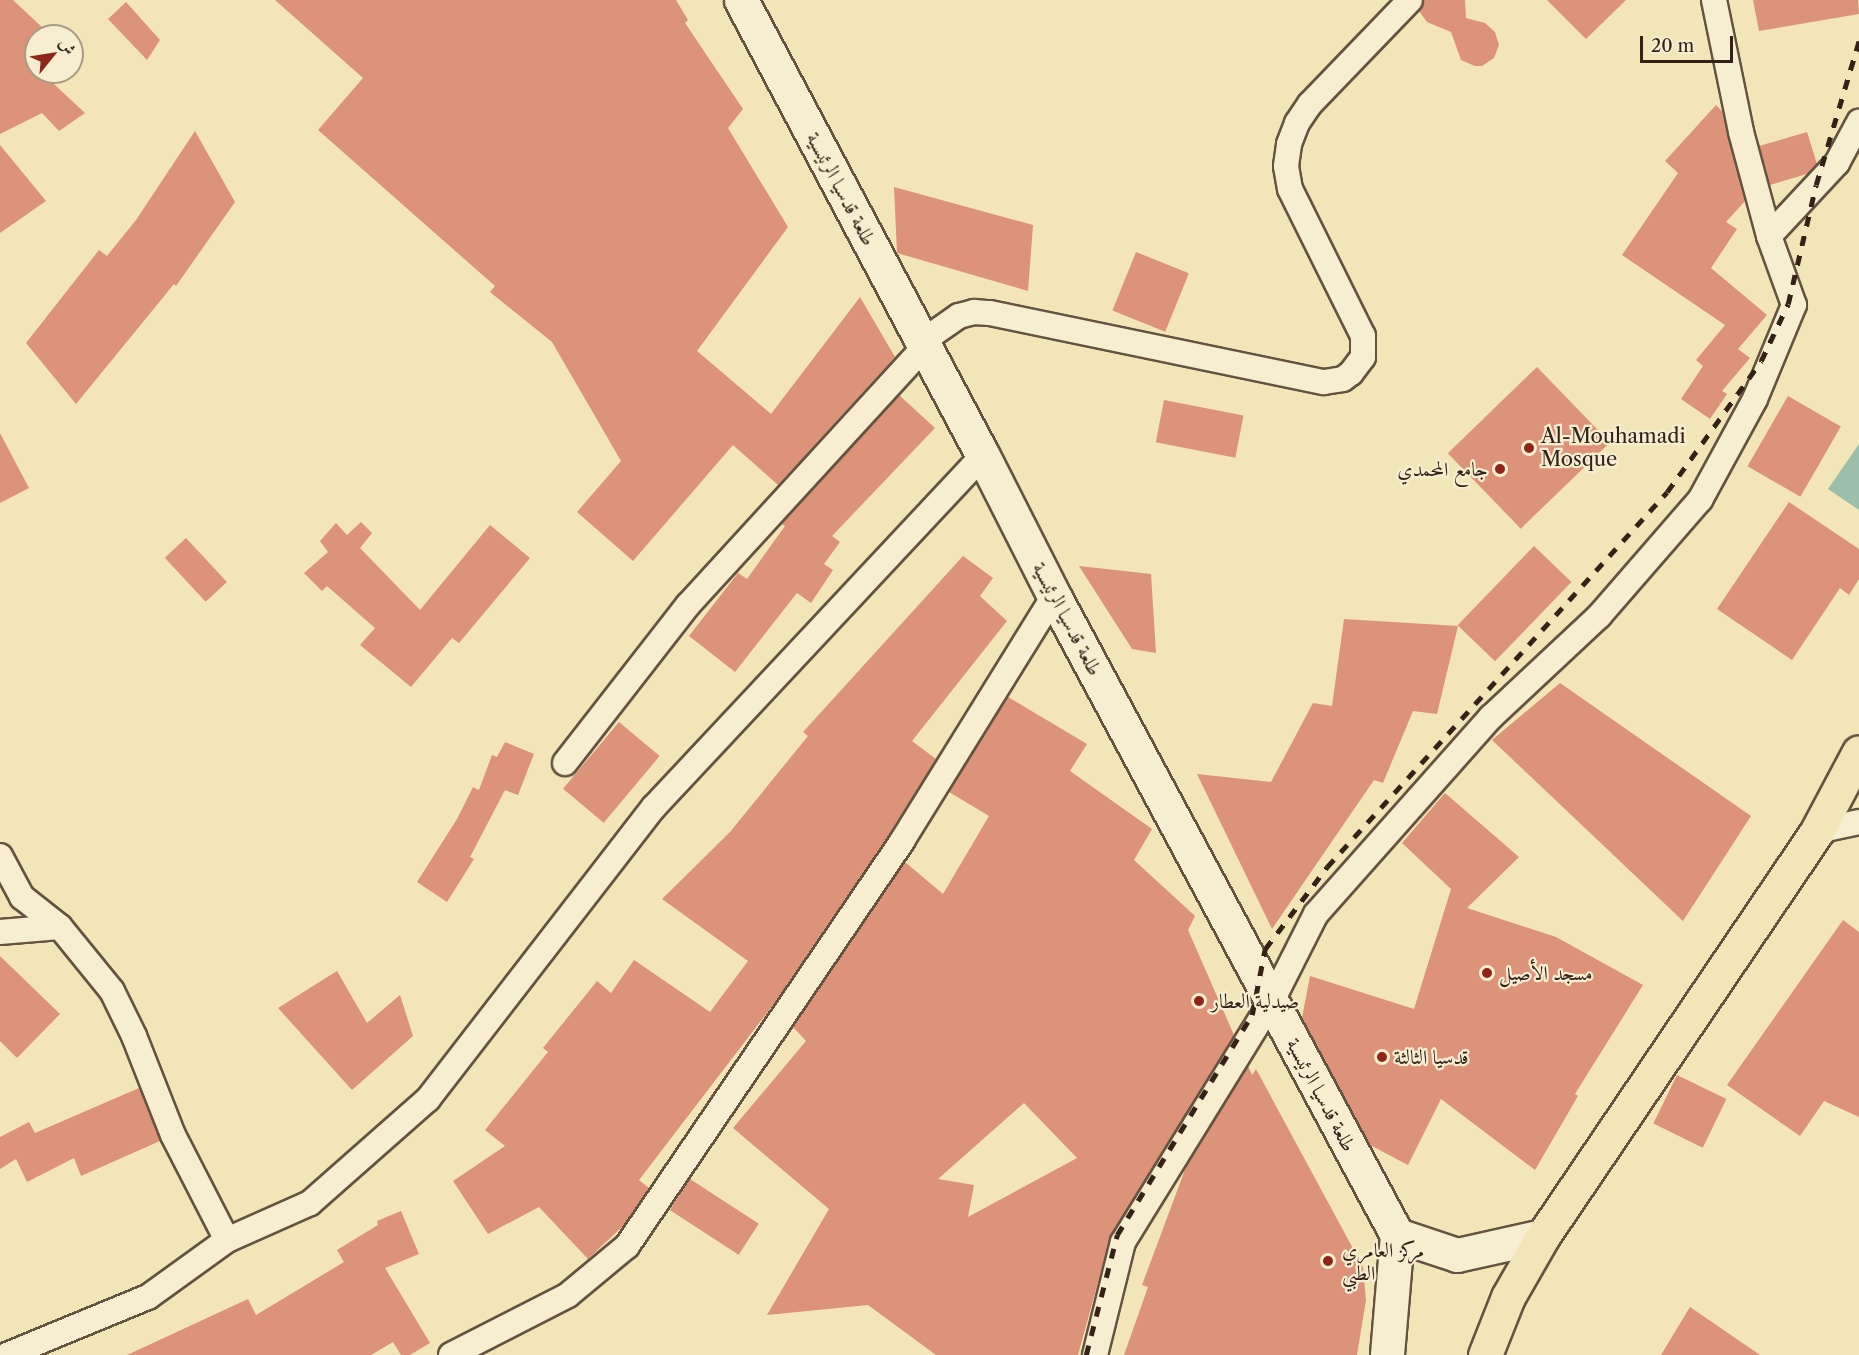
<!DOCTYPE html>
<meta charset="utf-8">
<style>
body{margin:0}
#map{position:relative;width:1859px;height:1355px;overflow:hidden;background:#f2e5b8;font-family:"Libre Caslon Text",Amiri,serif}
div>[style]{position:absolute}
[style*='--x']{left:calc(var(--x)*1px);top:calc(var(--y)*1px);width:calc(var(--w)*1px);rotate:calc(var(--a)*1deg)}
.water>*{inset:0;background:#9cbfab}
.building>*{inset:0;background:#dc9379;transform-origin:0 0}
.roads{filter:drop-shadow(2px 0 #645341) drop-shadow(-2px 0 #645341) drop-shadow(0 2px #645341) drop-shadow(0 -2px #645341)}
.minor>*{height:24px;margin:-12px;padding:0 12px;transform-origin:12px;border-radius:12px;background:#f7eed1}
.secondary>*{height:33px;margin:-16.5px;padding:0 16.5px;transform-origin:16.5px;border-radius:16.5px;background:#f7eed1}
.primary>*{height:33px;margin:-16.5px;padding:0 16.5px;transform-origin:16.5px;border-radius:16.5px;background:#f2e5b8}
.rail>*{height:4.5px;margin-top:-2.25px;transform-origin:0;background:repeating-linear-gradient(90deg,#342219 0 10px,transparent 0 20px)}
.dots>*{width:16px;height:16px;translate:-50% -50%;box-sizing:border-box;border:3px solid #f7eed1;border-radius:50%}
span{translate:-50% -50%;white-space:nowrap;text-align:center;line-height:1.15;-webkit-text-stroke:4.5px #f7eed1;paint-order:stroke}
.street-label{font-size:20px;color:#342219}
.poi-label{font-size:20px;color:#342219}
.left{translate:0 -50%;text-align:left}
.right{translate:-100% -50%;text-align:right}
.north{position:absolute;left:24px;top:24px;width:60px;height:60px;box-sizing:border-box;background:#f7eed1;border:2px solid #a99c87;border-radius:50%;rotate:60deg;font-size:16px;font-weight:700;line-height:24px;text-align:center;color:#342219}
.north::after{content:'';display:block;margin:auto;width:21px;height:27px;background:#8f2418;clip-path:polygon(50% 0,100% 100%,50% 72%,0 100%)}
.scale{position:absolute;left:1640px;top:36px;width:93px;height:27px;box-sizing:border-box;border:3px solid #342219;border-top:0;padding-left:8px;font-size:18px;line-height:21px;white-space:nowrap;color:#342219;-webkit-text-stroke:4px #f7eed1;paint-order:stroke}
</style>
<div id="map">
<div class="water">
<i style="clip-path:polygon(1859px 444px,1859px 510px,1828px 489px)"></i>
</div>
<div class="building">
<i style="clip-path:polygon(0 0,13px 0,45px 30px,42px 36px,36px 36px,36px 44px,26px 59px,36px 68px,36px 72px,41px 72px,85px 113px,59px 131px,42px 113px,0 134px)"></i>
<i style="clip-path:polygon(275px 0,676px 0,688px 20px,685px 23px,743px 109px,728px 128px,788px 227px,697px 351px,771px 414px,860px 297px,895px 357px,778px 485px,733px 445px,633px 561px,577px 512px,621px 461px,552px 342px,490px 292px,495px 286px,318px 130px,363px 78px)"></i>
<i style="clip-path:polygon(1424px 0,1465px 0,1466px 18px,1485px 23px,1495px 32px,1499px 45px,1494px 58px,1482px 66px,1475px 66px,1461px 60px,1451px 32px,1427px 22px,1419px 11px)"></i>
<i style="clip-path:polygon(1547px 0,1626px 0,1586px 39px)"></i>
<i style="clip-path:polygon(1753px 0,1858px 0,1859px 14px,1759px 31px)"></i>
<i style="clip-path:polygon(126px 2px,160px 40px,147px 60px,108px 19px)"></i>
<i style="clip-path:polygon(1716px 105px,1722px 111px,1745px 201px,1726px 222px,1737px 229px,1711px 268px,1767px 315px,1738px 349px,1750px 358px,1722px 391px,1727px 394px,1710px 419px,1681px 399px,1703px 366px,1696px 360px,1725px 325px,1622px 255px,1678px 173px,1665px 161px)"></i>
<i style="clip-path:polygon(195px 131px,235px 202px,176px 286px,174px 284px,76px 404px,26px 343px,99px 250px,107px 256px,136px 220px)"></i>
<i style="clip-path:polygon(1807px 132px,1817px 164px,1807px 174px,1770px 185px,1759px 146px)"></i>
<i style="clip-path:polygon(0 145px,46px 201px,0 233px)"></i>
<i style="clip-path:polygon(894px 187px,1033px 225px,1028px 291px,897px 253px)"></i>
<i style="left:1136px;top:252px;width:57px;height:63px;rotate:22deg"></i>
<i style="left:1537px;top:367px;width:105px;height:124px;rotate:46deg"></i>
<i style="clip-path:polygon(899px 395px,935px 428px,832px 536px,840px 542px,824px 564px,833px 570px,811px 603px,797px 593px,735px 672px,689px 636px,738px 573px,747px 579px,785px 526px,782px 524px,786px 519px)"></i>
<i style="left:1788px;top:396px;width:61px;height:81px;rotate:30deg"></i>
<i style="left:1164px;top:400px;width:81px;height:43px;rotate:11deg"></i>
<i style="clip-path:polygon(0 433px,29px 488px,0 503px)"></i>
<i style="clip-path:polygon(1789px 502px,1859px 549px,1859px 579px,1849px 595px,1840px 588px,1792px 660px,1717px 609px)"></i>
<i style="clip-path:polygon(361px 522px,372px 533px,360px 548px,420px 610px,490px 525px,530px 558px,459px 643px,452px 638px,411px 687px,360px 645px,375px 628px,327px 586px,322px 591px,304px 573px,328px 552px,320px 541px,336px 523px,347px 535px)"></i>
<i style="left:186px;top:538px;width:60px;height:29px;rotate:47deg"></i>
<i style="left:1534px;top:546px;width:52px;height:110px;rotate:44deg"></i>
<i style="clip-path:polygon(963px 556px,993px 578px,980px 596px,1007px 621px,912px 741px,936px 759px,890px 833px,773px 1005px,639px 1180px,649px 1188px,623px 1226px,588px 1259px,539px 1207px,488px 1234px,453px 1181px,505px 1146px,485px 1130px,548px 1052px,543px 1048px,597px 981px,611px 993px,634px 960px,710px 1012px,748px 961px,662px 899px,730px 832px,808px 736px,803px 732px)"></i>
<i style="clip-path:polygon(1079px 566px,1151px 574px,1156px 653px,1132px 649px)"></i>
<i style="clip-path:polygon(1344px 619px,1458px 626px,1437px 714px,1413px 711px,1383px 783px,1374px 780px,1272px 929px,1197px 774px,1271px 782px,1313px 703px,1332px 706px)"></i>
<i style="clip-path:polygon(1560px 683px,1751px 816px,1683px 921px,1492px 740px)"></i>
<i style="clip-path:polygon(evenodd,1008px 697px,1087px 744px,1070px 771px,1152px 829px,1134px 860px,1195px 916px,1188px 930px,1234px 1035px,1111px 1235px,1078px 1355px,936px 1355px,868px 1305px,767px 1315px,829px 1209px,733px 1128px,806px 1041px,793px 1027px,905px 862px,943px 894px,989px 816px,949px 792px,1008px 697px,1024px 1103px,1077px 1158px,968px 1217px,974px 1185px,938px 1179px,1024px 1103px)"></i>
<i style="left:619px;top:722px;width:53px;height:87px;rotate:40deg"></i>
<i style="clip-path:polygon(505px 742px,534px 754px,518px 795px,505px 790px,470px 857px,474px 859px,447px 902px,417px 882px,457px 819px,473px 787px,479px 790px,492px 755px,497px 757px)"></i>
<i style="clip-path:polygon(1445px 793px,1519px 857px,1467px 908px,1556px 937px,1643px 985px,1575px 1094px,1578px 1096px,1535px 1170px,1441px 1099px,1408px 1165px,1370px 1145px,1302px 1018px,1310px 976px,1414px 1009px,1451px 889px,1402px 843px)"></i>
<i style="clip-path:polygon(1843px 920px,1859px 932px,1859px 1117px,1824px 1101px,1800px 1136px,1727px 1085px)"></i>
<i style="clip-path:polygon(0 956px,60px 1014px,17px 1058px,0 1041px)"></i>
<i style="clip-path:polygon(337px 971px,367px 1023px,400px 995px,413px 1036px,352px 1090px,278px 1008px)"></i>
<i style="clip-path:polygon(1248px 1066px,1252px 1075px,1256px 1069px,1363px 1267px,1366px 1300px,1357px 1355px,1124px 1355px,1148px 1287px,1142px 1285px,1186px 1167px)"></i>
<i style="left:1677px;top:1075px;width:55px;height:54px;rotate:26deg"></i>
<i style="clip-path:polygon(139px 1088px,160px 1141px,81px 1176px,74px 1158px,27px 1182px,16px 1159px,0 1169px,0 1137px,29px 1122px,35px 1133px)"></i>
<i style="left:690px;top:1179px;width:82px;height:37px;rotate:33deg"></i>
<i style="clip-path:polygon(401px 1211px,419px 1254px,385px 1268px,430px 1343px,410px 1355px,401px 1355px,393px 1342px,371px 1355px,127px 1355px,248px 1299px,256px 1315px,344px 1262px,337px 1250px,378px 1225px,377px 1221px)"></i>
<i style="clip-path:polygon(1690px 1307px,1760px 1355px,1661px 1355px)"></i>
</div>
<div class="roads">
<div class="minor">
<i style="--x:1714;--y:0;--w:135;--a:78.4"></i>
<i style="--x:1741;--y:132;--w:108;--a:74.9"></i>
<i style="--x:565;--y:763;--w:200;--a:-52.1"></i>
<i style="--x:688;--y:605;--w:350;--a:-47.5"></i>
<i style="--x:924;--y:347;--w:16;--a:-55"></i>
<i style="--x:933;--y:334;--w:32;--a:-35"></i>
<i style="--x:959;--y:316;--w:16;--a:-15"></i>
<i style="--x:974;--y:312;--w:16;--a:4"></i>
<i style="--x:990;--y:313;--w:341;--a:11.7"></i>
<i style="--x:1324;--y:382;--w:19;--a:-9"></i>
<i style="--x:1343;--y:379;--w:10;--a:-37"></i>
<i style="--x:1351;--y:373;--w:20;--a:-53"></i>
<i style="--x:1363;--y:357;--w:21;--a:-90"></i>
<i style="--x:1363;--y:336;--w:164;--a:-116.4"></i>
<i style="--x:1290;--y:189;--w:23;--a:-100"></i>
<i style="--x:1286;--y:166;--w:22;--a:-82"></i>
<i style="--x:1289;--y:144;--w:22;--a:-69"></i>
<i style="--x:1297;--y:123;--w:23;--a:-56"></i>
<i style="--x:1310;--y:104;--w:144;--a:-46.1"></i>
<i style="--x:1817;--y:831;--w:43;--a:-12.1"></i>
<i style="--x:0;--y:856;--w:47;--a:61.8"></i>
<i style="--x:22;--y:897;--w:48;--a:38.3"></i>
<i style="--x:60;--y:927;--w:82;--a:50.9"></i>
<i style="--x:112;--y:991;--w:50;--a:63.9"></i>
<i style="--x:134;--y:1036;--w:106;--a:68.5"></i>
<i style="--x:173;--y:1135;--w:118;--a:62.8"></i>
<i style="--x:0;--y:932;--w:60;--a:-4.8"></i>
<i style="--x:7;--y:1355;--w:152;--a:-22.4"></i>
<i style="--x:148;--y:1297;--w:97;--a:-35.8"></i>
<i style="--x:227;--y:1240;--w:91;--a:-24"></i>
<i style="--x:310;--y:1203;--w:157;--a:-41.4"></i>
<i style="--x:428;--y:1099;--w:369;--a:-52.3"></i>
<i style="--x:654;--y:807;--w:481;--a:-46.9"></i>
<i style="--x:451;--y:1355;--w:131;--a:-27.1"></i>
<i style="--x:568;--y:1295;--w:77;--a:-39.7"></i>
<i style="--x:627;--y:1246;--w:490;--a:-55.8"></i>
<i style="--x:902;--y:841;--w:288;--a:-58.2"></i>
<i style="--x:1095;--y:1355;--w:116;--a:-76.1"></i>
<i style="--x:1123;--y:1242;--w:283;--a:-58.3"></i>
<i style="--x:1272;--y:1001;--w:97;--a:-63.2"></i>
<i style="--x:1316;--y:914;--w:264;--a:-48.4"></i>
<i style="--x:1491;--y:717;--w:148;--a:-43.1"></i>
<i style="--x:1599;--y:616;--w:154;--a:-49"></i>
<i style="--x:1700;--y:500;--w:115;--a:-61.4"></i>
<i style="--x:1755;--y:399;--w:102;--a:-67.5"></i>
<i style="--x:1794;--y:305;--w:73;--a:-109.9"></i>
<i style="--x:1769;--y:236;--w:100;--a:-47"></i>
<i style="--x:1837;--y:163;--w:47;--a:-61.8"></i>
</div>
<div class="secondary">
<i style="--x:741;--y:0;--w:516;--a:62.05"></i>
<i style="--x:983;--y:456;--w:157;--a:63.1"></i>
<i style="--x:1054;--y:596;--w:725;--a:61.77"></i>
<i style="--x:1397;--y:1235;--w:120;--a:94.8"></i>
<i style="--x:1397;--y:1235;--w:63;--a:18.4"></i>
<i style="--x:1457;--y:1255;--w:88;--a:-12.5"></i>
</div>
<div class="primary">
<i style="--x:1485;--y:1355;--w:62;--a:-68.4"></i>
<i style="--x:1508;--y:1297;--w:70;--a:-60.2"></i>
<i style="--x:1543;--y:1236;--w:489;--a:-55.9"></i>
<i style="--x:1817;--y:831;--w:89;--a:-62"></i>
</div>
</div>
<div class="rail">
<i style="--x:1086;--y:1355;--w:124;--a:-75.5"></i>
<i style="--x:1117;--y:1235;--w:258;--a:-58.5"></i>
<i style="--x:1252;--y:1015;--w:67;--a:-78.9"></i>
<i style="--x:1265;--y:949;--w:103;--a:-52.9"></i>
<i style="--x:1327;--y:867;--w:506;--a:-47.8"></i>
<i style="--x:1667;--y:492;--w:161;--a:-54.3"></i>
<i style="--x:1761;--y:361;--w:63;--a:-64.7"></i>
<i style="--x:1788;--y:304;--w:122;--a:-76.8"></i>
<i style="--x:1816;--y:185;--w:150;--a:-73.4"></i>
</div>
<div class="dots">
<i style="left:1529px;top:448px;background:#8f2418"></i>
<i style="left:1500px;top:469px;background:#8f2418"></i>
<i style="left:1487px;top:973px;background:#8f2418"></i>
<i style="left:1199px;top:1001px;background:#8f2418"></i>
<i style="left:1382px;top:1057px;background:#8f2418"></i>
<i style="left:1328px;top:1261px;background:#8f2418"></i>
</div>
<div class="street-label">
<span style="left:841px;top:189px;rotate:62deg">طلعة قدسيا الرئيسية</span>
<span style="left:1067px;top:619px;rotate:62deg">طلعة قدسيا الرئيسية</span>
<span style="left:1321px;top:1095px;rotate:62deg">طلعة قدسيا الرئيسية</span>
</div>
<div class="poi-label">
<span class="left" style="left:1541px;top:448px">Al-Mouhamadi<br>Mosque</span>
<span class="right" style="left:1488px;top:469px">جامع المحمدي</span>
<span class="left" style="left:1499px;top:973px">مسجد الأصيل</span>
<span class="left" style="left:1211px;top:1001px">صيدلية العطار</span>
<span class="left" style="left:1394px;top:1057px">قدسيا الثالثة</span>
<span class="left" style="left:1342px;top:1262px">مركز العامري<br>الطبي</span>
</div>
<div class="north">ش</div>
<div class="scale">20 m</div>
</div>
